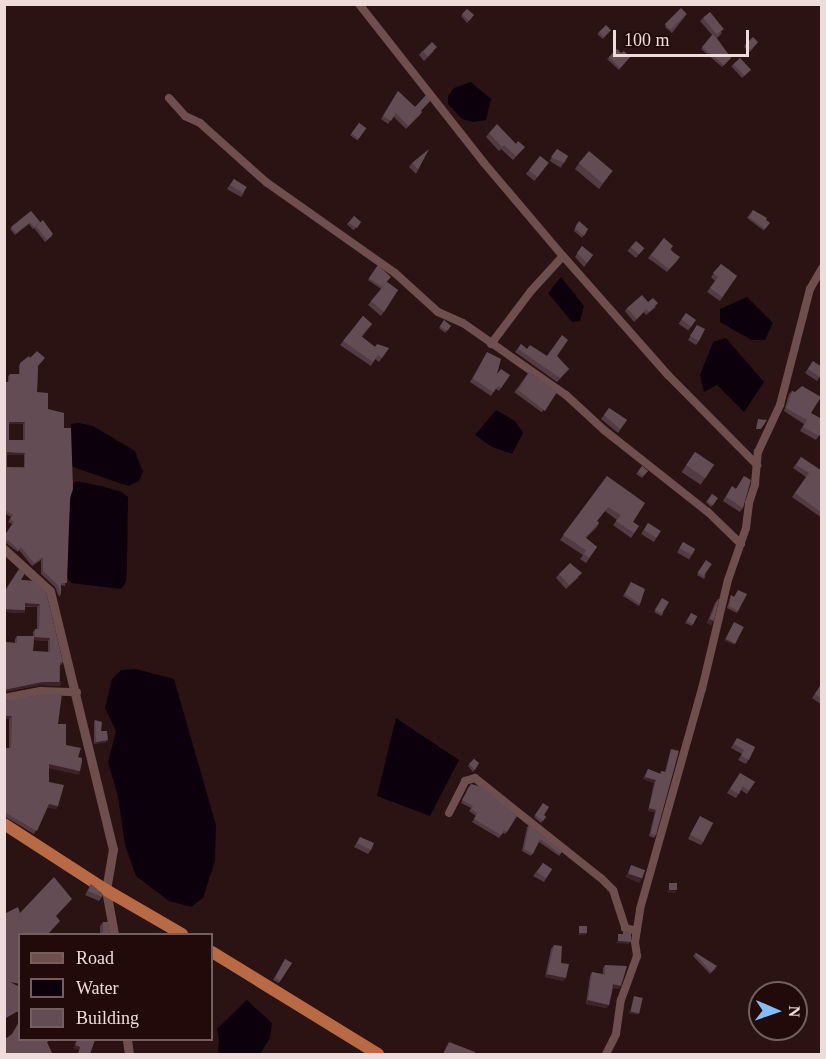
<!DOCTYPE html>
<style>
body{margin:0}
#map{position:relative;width:826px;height:1059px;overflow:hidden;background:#2c1313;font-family:"Times New Roman",serif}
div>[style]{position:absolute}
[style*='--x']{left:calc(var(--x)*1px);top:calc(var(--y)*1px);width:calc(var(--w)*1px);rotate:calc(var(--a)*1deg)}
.water>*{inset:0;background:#0c000c}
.minor>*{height:8px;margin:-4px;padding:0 4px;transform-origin:4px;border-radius:4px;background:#6e4f4e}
.tertiary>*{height:9px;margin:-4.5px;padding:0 4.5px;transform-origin:4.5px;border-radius:4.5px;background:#6e4f4e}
.trunk>*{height:12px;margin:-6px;padding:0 6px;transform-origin:6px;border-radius:6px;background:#b86a44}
.wall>*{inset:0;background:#543a43;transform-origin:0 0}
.shaded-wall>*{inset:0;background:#3d2329;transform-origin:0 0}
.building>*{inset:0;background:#644c54;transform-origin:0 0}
span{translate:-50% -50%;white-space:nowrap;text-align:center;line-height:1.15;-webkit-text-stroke:6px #220a0a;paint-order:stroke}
.frame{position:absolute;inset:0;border:6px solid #eedcdb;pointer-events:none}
.legend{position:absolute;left:18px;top:933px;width:195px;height:108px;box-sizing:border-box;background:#220a0a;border:2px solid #745e5e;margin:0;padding:8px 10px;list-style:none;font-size:18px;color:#eedcdb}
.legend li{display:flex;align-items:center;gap:12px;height:30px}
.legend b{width:30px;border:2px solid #745e5e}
.north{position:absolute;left:748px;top:981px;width:60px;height:60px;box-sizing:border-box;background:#220a0a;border:2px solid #745e5e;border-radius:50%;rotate:92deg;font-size:16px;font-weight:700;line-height:24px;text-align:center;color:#eedcdb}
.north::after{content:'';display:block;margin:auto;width:21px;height:27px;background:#84bcfb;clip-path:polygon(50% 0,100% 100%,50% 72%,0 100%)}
.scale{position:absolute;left:613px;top:30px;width:136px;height:27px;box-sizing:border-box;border:3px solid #eedcdb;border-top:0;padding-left:8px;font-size:18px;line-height:21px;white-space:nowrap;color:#eedcdb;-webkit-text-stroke:4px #220a0a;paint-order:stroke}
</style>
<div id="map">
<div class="water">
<i style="clip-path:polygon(471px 82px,491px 99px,486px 120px,473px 122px,462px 119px,448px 104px,448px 96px,454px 88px)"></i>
<i style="clip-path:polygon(561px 277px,584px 306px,580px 321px,572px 322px,548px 293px)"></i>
<i style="clip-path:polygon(747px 297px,773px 323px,765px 340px,751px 340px,720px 322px,720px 309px)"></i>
<i style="clip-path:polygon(726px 338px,764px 382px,744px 412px,717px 385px,704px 392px,700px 375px,713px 342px)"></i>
<i style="clip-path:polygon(496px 410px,515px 421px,523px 433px,512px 454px,492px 447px,475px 435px)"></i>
<i style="clip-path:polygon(79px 423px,93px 426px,135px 451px,143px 472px,139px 481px,128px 486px,70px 466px,71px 424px)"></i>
<i style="clip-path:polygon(76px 481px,101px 486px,122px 492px,128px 497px,127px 569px,126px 582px,121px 589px,71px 583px,68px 579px,66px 573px,71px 488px)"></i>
<i style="clip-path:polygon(136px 669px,174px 679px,216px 825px,215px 861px,203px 898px,191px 907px,169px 901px,136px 876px,125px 845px,118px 797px,108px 762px,116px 731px,105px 708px,112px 679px,121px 670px)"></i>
<i style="clip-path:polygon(396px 718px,459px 760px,430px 816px,377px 796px)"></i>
<i style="clip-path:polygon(247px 1000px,272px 1023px,270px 1038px,260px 1054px,221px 1054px,218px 1051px,219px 1040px,217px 1029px)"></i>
</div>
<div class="minor">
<i style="--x:359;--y:4;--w:202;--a:51.8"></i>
<i style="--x:484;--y:163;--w:122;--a:49.7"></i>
<i style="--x:563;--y:256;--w:159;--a:48.6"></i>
<i style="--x:668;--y:375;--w:127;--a:45.3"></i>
<i style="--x:169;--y:98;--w:24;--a:48"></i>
<i style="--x:185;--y:116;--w:17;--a:25"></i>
<i style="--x:200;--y:123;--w:89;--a:41.8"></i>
<i style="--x:266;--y:182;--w:158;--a:35.2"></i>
<i style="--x:395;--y:273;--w:58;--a:42.2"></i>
<i style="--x:438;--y:312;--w:27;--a:24"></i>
<i style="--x:463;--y:323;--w:126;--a:35"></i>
<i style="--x:566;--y:395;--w:52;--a:42.6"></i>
<i style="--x:604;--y:430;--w:132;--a:38.3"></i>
<i style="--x:708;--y:512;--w:46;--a:44.1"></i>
<i style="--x:491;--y:344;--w:66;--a:-53"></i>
<i style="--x:531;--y:291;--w:47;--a:-47.6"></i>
<i style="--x:4;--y:698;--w:38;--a:-11"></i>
<i style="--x:41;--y:691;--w:36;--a:2"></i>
<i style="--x:449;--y:813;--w:36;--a:-63"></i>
<i style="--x:465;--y:781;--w:10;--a:-17"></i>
<i style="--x:475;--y:778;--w:162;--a:38.5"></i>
<i style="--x:602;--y:879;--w:16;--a:45"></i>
<i style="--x:613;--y:890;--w:40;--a:72"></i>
<i style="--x:625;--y:928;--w:12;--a:14"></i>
<i style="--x:606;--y:1054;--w:22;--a:-63"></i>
<i style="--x:616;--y:1034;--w:34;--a:-82"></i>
<i style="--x:621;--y:1000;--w:47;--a:-70"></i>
<i style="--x:637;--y:956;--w:14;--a:-98"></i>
<i style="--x:635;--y:942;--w:33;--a:-81"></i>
<i style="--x:640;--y:909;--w:229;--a:-74.3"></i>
<i style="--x:702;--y:689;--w:112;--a:-76.6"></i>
<i style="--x:728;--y:580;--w:55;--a:-70.9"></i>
<i style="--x:746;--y:528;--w:25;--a:-83"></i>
<i style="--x:749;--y:503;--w:20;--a:-72"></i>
<i style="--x:755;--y:484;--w:32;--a:-85"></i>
<i style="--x:758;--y:452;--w:52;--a:-64.9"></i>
<i style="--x:780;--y:405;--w:120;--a:-75.5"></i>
<i style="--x:810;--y:289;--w:24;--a:-60"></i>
</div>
<div class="tertiary">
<i style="--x:4;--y:549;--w:62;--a:42.4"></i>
<i style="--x:50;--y:591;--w:266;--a:76.3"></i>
<i style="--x:113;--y:849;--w:42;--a:99.7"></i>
<i style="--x:106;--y:890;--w:45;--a:79.7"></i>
<i style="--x:127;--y:1040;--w:14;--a:82"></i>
</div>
<div class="trunk">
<i style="--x:4;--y:824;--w:121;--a:32.9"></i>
<i style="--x:106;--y:890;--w:88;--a:30.1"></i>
<i style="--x:212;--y:952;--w:195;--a:31.6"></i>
</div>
<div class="wall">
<i style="clip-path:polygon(467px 9px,474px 15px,467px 23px,461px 16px)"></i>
<i style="clip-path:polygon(687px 14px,672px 33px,665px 27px,666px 25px)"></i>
<i style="clip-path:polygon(703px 18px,722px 33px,717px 38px,731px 58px,722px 67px,701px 49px,712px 35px,700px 21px)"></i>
<i style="clip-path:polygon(611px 30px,603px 39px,597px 34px,599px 32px)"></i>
<i style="clip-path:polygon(758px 42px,750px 52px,744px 47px,745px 45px)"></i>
<i style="clip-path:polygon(617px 49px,621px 53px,630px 57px,619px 70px,607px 59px)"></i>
<i style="clip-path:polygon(422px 51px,434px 51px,424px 61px,419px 55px)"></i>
<i style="left:740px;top:58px;width:16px;height:12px;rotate:47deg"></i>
<i style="clip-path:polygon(398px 91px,415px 107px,431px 100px,421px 111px,422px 112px,420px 115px,406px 129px,393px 116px,388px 124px,381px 119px)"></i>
<i style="left:359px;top:123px;width:9px;height:15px;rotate:36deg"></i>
<i style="clip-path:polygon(489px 133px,516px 144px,525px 147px,513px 160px,501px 149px,499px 151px,486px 137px)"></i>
<i style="left:557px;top:149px;width:13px;height:14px;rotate:32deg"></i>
<i style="left:540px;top:156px;width:11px;height:23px;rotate:38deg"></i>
<i style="clip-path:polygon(412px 163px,418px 170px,416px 174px,409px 167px)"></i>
<i style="clip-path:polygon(579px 163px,608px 177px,599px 189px,575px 169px)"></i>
<i style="clip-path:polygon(234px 179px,244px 193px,241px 197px,227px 189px)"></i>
<i style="left:753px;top:210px;width:21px;height:10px;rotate:37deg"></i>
<i style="clip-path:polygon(31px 211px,52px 236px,45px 242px,34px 228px,35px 227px,33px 229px,29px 224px,15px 235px,10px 229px)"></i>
<i style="left:354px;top:216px;width:9px;height:11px;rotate:41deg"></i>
<i style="clip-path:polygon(577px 223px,588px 229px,582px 238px,574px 231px)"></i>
<i style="clip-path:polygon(664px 238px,678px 260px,667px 272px,648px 258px)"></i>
<i style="left:636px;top:241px;width:11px;height:13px;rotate:41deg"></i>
<i style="clip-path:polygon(582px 246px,593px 255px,584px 267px,575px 257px)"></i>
<i style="clip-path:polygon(721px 264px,737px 276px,720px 301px,707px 292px,715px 281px,711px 277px)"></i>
<i style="clip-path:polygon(378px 265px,387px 282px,398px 290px,381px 316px,368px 305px,381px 289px,368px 280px)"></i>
<i style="clip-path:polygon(648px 302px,656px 307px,646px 315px,644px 312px,634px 322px,625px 311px,627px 308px)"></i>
<i style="left:686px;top:313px;width:12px;height:13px;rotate:35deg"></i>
<i style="clip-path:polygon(363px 316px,372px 324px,362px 337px,375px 347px,389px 348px,379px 362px,375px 359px,371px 366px,340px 345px)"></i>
<i style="clip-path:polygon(444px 320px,451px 326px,445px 333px,439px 328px)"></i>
<i style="clip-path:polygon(697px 325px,699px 341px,696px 345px,688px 340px)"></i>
<i style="clip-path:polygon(521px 344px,527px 349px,547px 356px,557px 356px,569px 369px,557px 382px,515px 352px)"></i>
<i style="clip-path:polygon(487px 352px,497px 374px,510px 375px,499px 391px,496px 389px,491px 396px,470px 382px)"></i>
<i style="clip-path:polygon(813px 361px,822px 374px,817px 381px,805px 373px)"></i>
<i style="clip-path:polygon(evenodd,20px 363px,38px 366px,37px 392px,48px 409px,64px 428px,70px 498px,65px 586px,61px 585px,61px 594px,59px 597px,55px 587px,41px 574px,41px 560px,32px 566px,19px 550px,18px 552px,6px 543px,5px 535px,12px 524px,8px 522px,11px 517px,4px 513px,4px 382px,8px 382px,8px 376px,10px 374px,19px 374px,19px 366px,20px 363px,9px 424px,23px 424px,23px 440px,9px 440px,9px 424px,20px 363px,7px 455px,24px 455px,24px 467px,7px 467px,7px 455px)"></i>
<i style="left:529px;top:372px;width:34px;height:25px;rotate:36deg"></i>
<i style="clip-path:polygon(792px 391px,811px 413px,822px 431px,816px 440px,800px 431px,804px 424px,784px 411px,789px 394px)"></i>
<i style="clip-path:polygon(609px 408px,627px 420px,618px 433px,601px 419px)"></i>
<i style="left:695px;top:452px;width:23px;height:24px;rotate:34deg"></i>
<i style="clip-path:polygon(801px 457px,822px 471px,822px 518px,792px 497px,806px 477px,793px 468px)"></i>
<i style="clip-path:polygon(642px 466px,648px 471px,642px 478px,636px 474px)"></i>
<i style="clip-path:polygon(607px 476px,633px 522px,639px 526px,631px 538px,613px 525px,617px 520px,605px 511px,597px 521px,599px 523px,596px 528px,586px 538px,597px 547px,586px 563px,580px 559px,583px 555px,560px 540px)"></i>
<i style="clip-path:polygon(744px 476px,743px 508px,740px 512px,723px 501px,732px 486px,736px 489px)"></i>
<i style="clip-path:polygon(712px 494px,718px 498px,711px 507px,706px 502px)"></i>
<i style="left:648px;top:523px;width:15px;height:13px;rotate:32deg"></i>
<i style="left:683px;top:542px;width:14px;height:12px;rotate:30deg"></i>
<i style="clip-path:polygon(706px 560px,705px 577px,704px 579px,697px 575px)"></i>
<i style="clip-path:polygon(559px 574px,579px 577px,566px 589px,556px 578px)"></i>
<i style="clip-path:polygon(evenodd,21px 580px,34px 581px,63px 662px,61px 665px,60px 665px,60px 686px,40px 685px,4px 692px,4px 642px,15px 643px,15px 639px,17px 636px,33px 636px,33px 632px,35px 629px,37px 629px,37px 607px,25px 607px,23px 613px,4px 612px,4px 591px,21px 580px,34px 640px,48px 641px,48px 652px,33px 651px,34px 640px)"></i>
<i style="clip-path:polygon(631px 582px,640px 604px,639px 606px,623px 596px)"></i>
<i style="clip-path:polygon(747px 594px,737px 613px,727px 608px,731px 595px,734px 597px)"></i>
<i style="clip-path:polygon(662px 598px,663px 614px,661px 616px,654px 612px)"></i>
<i style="clip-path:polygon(718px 599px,711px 625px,707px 623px,715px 603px)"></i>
<i style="clip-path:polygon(691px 613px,697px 616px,692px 626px,685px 623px)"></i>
<i style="clip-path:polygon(822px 683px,822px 705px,812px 698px)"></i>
<i style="clip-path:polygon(4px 699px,58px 724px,66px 745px,78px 757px,80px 771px,78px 774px,49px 768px,49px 782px,58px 806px,56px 809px,47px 807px,34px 834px,4px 816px,4px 748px,9px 748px,9px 719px)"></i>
<i style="clip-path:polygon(95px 720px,107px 742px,94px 744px,94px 722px)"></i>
<i style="clip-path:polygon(737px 738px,755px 747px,746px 764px,738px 760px,742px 754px,731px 748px)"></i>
<i style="clip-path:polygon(671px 749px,656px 835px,654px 838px,649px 836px,655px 812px,648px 811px,654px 783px,643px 779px,648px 769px,660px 774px,661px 771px,665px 772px,670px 752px)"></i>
<i style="clip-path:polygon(474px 759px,479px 763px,473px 772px,468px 766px)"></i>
<i style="clip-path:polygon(740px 773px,755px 782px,747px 794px,741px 790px,736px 798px,727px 793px)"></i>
<i style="clip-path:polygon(469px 786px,507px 832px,505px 834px,503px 833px,499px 838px,472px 822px,476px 816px,469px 811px,471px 808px,461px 803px)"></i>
<i style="clip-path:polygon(543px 803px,544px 815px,546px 817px,541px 823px,534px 817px)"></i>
<i style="clip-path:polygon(700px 816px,704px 841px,701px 845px,688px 839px)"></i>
<i style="clip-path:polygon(529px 825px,562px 852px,559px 856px,539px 842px,531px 856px,522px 851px,527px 827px)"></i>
<i style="clip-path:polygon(360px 837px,371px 850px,368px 854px,354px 847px)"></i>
<i style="clip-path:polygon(543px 863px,552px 869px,544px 882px,533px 876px)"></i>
<i style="clip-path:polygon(91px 884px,102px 897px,99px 901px,85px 895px)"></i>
<i style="clip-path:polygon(103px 922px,110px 934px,100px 934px,100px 926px)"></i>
<i style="clip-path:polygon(554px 945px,561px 963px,563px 981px,545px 977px,551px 949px)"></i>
<i style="clip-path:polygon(696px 953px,716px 968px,710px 974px,693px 956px)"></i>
<i style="clip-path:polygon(285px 959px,292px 963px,279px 983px,273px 980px)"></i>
<i style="clip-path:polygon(605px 965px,619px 989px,613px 988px,609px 1005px,606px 1008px,586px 1004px,590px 976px,592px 972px,603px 974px,603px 968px)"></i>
</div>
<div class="shaded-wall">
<i style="clip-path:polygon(9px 422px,25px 422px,23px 424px,7px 424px)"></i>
<i style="clip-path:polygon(7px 452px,25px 453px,24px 455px,5px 455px)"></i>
<i style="clip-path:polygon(25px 603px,40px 604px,37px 607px,23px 606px)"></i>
<i style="left:4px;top:609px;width:21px;height:3px;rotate:3deg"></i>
<i style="clip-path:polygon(710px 619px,714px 621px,711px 625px,707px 623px)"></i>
<i style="clip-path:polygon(35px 637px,50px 638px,48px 641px,33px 640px)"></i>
<i style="left:725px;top:639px;width:11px;height:2px;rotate:22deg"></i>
<i style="clip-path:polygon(42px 682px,62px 682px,60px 686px,40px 685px,4px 692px,5px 689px)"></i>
<i style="clip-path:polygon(4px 716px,12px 716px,9px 719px,4px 719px)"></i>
<i style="clip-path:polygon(108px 740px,107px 742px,94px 744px,96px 742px)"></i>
<i style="left:49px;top:764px;width:32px;height:4px;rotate:13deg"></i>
<i style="clip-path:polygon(645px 777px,656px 780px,654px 783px,643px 779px)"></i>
<i style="clip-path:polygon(49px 804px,58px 806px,56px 809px,46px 807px)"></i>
<i style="clip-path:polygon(649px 808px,656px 810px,655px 812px,648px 811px)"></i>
<i style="clip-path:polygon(628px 873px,642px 879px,639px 883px,625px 877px)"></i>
<i style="clip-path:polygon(668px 890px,676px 891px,675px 893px,667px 892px)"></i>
<i style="clip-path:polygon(579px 933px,587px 933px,585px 935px,577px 935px)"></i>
<i style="clip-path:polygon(618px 941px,631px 942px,629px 944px,616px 943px)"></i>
<i style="clip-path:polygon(547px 974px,566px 978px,563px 981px,545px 977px)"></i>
<i style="clip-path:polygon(613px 984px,621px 986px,619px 989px,611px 987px)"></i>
<i style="clip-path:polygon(588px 1000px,609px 1005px,606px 1008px,586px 1004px)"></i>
<i style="left:20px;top:1010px;width:2px;height:18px;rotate:90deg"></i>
<i style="clip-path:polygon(630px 1011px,639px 1013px,638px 1015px,628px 1013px)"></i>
<i style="clip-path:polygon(75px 1045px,80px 1047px,78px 1050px,73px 1048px)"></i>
</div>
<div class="building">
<i style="left:681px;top:8px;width:8px;height:23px;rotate:45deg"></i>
<i style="clip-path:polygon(467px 9px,474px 15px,469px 21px,462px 14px)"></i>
<i style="left:710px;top:12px;width:22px;height:9px;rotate:51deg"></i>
<i style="left:606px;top:25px;width:7px;height:10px;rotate:45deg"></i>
<i style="clip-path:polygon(713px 34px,731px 58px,724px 65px,702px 47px)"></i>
<i style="clip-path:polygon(753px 37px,758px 42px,751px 50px,745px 45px)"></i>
<i style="left:432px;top:42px;width:7px;height:13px;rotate:45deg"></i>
<i style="clip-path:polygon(617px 49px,621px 53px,624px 51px,630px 57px,620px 68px,609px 57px)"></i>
<i style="left:740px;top:58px;width:16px;height:9px;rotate:47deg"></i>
<i style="clip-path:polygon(398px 91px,415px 107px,426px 95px,431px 100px,420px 111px,422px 112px,408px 126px,396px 113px,391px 121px,383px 116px)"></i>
<i style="left:359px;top:123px;width:9px;height:13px;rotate:36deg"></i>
<i style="clip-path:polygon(497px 124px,516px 144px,518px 141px,525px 147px,516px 156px,504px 145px,502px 147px,489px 133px)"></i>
<i style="clip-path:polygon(429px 149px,418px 170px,412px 163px)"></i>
<i style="clip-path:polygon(557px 149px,568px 156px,564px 163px,551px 157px)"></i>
<i style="left:589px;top:151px;width:31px;height:16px;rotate:40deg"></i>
<i style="left:540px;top:156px;width:11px;height:18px;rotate:38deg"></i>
<i style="left:234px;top:179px;width:15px;height:7px;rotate:32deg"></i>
<i style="clip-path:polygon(753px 210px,767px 218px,766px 220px,770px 223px,765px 229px,749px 217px)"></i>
<i style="clip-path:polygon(31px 211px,40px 222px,34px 227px,30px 222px,16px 233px,11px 227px)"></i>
<i style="clip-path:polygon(354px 216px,361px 222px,357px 228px,349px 223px)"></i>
<i style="clip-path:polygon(43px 220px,53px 234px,47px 240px,36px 226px)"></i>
<i style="clip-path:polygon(579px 221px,588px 229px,584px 236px,575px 229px)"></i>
<i style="clip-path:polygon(664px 238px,673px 246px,670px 250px,680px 257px,669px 269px,651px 255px)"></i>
<i style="left:636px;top:241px;width:11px;height:8px;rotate:41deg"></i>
<i style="clip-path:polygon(582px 246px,593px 255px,587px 263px,577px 253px)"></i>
<i style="clip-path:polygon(721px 264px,737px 276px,722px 297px,710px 288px,718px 277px,713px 273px)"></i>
<i style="clip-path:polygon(378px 265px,391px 277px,382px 287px,369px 278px)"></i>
<i style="clip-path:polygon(387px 282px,398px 290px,384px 312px,371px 301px)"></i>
<i style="clip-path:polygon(642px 295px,648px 302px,653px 298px,658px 303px,649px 312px,646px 309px,637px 319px,627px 308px)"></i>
<i style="left:686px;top:313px;width:12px;height:8px;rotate:35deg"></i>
<i style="clip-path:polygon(363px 316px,372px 324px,361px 336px,375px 347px,377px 344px,389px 348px,382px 358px,378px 355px,373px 362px,343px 341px)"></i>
<i style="clip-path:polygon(444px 320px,451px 326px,447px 331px,440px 326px)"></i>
<i style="clip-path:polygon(697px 325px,705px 329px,699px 341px,690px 336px)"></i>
<i style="clip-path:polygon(562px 335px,568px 340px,557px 356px,569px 369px,560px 378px,518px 349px,521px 344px,527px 349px,530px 345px,547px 356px)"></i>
<i style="clip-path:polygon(evenodd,37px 351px,45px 358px,38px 366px,37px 392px,48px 393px,48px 409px,64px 413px,64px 428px,71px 428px,73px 489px,70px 498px,67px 583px,61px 583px,61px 594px,57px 584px,43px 571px,43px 557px,34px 563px,21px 547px,19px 550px,8px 540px,4px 542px,4px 535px,5px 535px,14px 522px,10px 519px,13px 515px,4px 509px,4px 382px,9px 382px,10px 374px,20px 374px,20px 363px,29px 356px,30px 358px,37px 351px,9px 422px,25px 422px,25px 440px,9px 440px,9px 422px,37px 351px,7px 452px,25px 453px,25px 468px,7px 467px,7px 452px)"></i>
<i style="clip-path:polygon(487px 352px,501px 359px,497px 374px,501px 369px,510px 375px,501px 388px,498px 386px,493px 392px,473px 379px)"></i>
<i style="clip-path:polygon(813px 361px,822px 367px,822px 374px,820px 377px,808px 369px)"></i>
<i style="clip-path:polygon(529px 372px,557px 392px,545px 411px,518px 390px)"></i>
<i style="clip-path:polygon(802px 386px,821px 397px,811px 413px,822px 419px,822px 431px,819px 436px,803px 427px,807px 420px,786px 408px,792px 391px,795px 392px)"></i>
<i style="clip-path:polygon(609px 408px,627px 420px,620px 429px,604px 415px)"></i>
<i style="clip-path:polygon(758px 419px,767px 420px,761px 429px,756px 429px)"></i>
<i style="left:695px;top:452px;width:23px;height:16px;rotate:34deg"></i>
<i style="clip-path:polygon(801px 457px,822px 471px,822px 513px,795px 493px,809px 473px,796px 465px)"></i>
<i style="clip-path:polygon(642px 466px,648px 471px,643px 476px,638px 472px)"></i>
<i style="clip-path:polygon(607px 476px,645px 503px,633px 522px,639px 526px,634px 533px,616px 521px,621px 515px,608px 507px,597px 521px,599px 523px,585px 537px,597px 547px,589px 558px,584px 554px,586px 550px,563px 535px)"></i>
<i style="clip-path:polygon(744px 476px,751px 480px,743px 508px,726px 497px,732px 486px,736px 489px)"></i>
<i style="left:712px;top:494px;width:7px;height:9px;rotate:34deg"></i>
<i style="left:648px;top:523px;width:15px;height:8px;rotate:32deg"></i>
<i style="left:683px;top:542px;width:14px;height:7px;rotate:30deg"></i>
<i style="left:706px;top:560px;width:7px;height:15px;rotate:34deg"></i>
<i style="clip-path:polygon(570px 563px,582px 573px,569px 585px,559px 574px)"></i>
<i style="clip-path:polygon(19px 569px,25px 573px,21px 580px,34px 581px,46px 592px,63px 662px,60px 662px,59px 682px,62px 682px,42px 682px,4px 690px,4px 642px,17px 643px,17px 636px,34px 636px,33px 651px,50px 652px,50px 638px,35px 637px,35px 629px,39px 629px,40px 604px,25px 603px,25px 610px,4px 609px,4px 592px)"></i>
<i style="clip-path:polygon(631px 582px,645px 589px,640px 604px,625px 594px)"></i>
<i style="clip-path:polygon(738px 590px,747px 594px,738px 611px,729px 606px,731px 595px,734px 597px)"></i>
<i style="left:662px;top:598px;width:8px;height:14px;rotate:30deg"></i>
<i style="clip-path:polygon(718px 599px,719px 599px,714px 621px,710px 619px)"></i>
<i style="left:691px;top:613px;width:7px;height:9px;rotate:27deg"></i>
<i style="left:734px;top:622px;width:11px;height:19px;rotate:27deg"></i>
<i style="clip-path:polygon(822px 683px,822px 699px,815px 694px)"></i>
<i style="clip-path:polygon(44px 694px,62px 694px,58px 724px,66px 724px,66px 745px,81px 748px,78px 757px,82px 758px,82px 762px,80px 771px,49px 764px,49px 782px,64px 785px,58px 806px,49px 804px,37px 831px,4px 812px,4px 748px,11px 748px,12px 716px,4px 716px,4px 699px,7px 701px)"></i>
<i style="clip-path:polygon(95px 720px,102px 722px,101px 731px,107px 731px,108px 740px,96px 742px)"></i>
<i style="clip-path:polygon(737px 738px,755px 747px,749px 760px,741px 756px,744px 750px,734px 744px)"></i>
<i style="clip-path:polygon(671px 749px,679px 751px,656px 835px,651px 834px,656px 810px,649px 808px,656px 780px,645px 777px,648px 769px,661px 774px,661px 771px,666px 772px)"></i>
<i style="clip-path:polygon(474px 759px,479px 763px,475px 770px,469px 764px)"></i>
<i style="clip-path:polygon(740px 773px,755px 782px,749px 790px,742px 786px,739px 794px,730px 789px)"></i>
<i style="clip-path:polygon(471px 784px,482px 787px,517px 816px,507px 832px,504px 830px,501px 835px,474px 819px,477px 813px,471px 809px,473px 806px,462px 800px)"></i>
<i style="clip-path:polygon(543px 803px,549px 807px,544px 815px,546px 817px,543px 821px,535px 815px)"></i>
<i style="left:700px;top:816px;width:15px;height:21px;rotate:28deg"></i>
<i style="clip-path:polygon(529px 825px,562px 852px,560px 854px,540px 839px,533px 854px,524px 849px)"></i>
<i style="clip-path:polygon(360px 837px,374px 843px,371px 850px,357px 843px)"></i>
<i style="left:543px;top:863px;width:11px;height:11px;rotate:34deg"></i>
<i style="left:631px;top:865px;width:15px;height:9px;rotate:20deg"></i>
<i style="clip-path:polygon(54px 877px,72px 899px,56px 916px,60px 921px,48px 934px,20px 934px,20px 984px,10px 982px,20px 987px,20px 1010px,4px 1019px,4px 914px,18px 907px,20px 913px)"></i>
<i style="left:669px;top:883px;width:8px;height:7px"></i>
<i style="clip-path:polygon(91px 884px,103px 894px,102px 897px,88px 891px)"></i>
<i style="clip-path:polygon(103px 922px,108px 922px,110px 934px,103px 934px)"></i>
<i style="left:579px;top:926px;width:8px;height:7px"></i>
<i style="clip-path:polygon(623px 931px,631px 933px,631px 942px,618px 941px,618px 934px,623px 934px)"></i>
<i style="clip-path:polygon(554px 945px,562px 946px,561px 963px,569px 964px,566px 978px,547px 974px)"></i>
<i style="clip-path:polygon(696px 953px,717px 966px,711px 972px,695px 954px)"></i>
<i style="clip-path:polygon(285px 959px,292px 963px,280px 981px,275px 978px)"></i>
<i style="clip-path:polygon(605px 965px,627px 966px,621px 986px,613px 984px,609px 1005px,588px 1000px,592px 972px,605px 975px)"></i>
<i style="left:634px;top:996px;width:9px;height:16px;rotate:13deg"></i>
<i style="clip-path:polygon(20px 1020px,20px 1040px,50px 1040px,47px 1042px,52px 1053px,50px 1054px,4px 1054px,4px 1040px,12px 1034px)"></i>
<i style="clip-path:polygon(77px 1040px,95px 1040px,90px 1054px,78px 1054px,80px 1047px,75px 1045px)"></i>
<i style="clip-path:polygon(449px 1042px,475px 1052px,475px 1054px,443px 1054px)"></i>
</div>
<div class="frame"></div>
<ul class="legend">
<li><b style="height:8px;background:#6e4f4e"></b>Road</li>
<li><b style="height:16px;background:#0c000c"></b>Water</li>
<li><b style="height:16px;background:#644c54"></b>Building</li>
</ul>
<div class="north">N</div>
<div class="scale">100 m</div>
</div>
